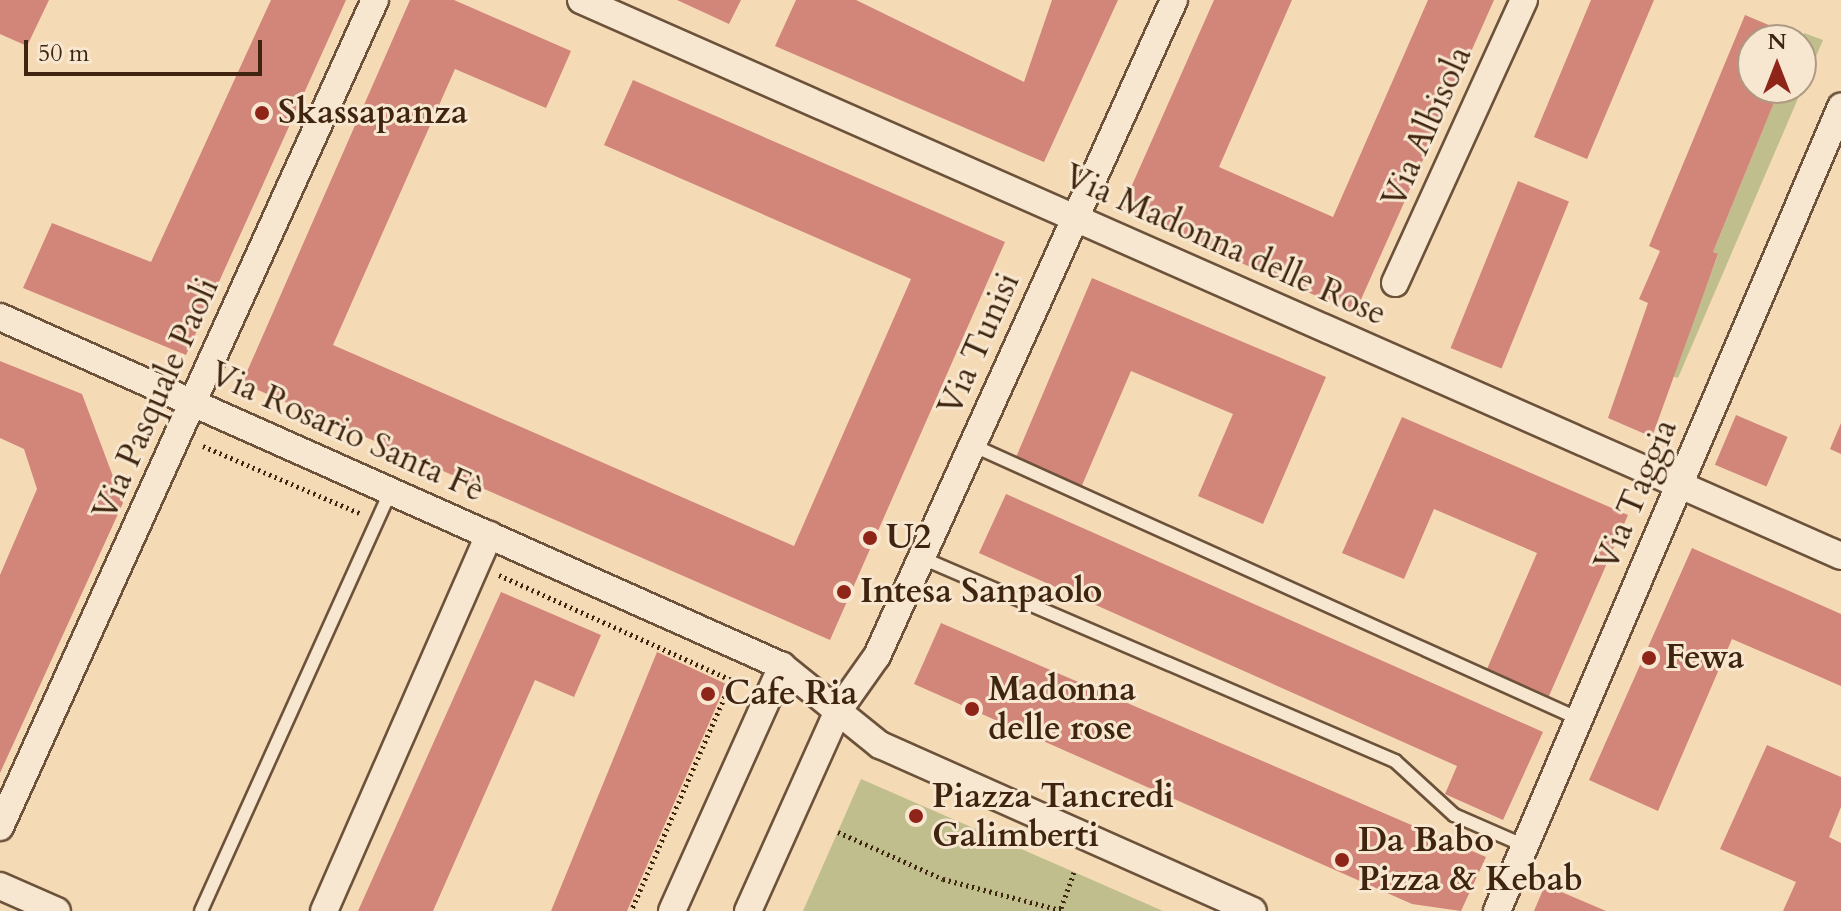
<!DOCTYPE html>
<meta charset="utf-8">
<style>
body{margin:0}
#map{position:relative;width:1841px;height:911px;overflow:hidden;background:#f5dab6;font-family:Cardo,serif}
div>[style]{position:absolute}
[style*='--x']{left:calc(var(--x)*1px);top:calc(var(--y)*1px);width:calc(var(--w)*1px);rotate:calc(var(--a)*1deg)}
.green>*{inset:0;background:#bfbe8c}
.building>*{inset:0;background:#d28579;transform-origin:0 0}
.path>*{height:5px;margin-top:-2.5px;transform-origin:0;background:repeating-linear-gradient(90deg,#3f2510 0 2px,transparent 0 6px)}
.roads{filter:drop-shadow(2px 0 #6c523a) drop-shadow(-2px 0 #6c523a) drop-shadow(0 2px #6c523a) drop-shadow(0 -2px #6c523a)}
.lane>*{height:12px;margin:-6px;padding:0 6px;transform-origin:6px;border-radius:6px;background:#f8e7d0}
.street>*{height:26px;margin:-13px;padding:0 13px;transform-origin:13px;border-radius:13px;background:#f8e7d0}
.dots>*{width:22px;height:22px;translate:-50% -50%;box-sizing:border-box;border:4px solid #f8e7d0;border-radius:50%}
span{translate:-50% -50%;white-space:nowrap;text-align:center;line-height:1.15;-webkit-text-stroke:6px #f8e7d0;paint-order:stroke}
.poi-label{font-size:34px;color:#3f2510;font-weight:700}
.left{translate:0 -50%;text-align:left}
.street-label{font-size:34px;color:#3f2510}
.north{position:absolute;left:1737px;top:24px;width:80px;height:80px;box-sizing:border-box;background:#f8e7d0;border:2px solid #ae9983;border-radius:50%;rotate:0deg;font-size:22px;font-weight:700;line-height:32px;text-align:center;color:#3f2510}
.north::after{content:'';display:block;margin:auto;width:28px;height:36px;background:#8f2418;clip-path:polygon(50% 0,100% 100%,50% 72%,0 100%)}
.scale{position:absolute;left:24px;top:40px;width:238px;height:36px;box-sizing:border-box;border:4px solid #3f2510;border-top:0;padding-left:10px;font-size:24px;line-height:28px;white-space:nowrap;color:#3f2510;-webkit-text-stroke:6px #f8e7d0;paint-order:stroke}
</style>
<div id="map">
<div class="green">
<i style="clip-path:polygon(1804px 33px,1823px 40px,1678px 378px,1672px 376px,1718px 255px,1713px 252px,1780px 88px,1801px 88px)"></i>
<i style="clip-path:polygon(861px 779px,1074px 872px,1163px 911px,803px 911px)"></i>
</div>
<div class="building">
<i style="clip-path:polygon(0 0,49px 0,27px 46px,0 34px)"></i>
<i style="clip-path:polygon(271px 0,346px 0,186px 355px,23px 288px,52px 223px,151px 262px)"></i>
<i style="clip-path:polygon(410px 0,454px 0,571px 51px,546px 108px,455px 69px,333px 345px,794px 546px,911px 279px,604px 145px,633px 80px,1005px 242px,830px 640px,242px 383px)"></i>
<i style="clip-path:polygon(677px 0,741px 0,729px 24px)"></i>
<i style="clip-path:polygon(796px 0,856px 0,1024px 82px,1052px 0,1118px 0,1044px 162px,775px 46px)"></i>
<i style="clip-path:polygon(1214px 0,1292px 0,1219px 167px,1333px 217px,1428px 0,1494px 0,1355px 313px,1121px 210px)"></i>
<i style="clip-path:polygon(1591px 0,1654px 0,1587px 159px,1534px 137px)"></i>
<i style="clip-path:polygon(1745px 15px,1804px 40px,1753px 40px,1753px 88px,1780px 88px,1713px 252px,1718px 254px,1652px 437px,1608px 418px,1648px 303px,1639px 299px,1660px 251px,1649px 246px)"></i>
<i style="left:1518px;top:181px;width:55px;height:180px;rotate:22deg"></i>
<i style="clip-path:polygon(1092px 278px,1326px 377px,1263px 524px,1198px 496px,1233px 414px,1131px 371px,1080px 490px,1014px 462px)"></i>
<i style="clip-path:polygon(0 361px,82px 394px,123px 503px,0 773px,0 575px,37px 489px,24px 449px,0 438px)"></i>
<i style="left:1736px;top:415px;width:56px;height:54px;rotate:23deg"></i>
<i style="clip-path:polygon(1402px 417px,1628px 515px,1549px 696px,1487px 669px,1537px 553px,1434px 509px,1404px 579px,1342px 553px)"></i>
<i style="clip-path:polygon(1841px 423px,1841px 454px,1830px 449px)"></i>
<i style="clip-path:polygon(1006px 494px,1543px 732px,1503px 820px,1445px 794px,1457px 766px,979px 553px)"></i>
<i style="clip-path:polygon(1692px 548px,1841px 614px,1841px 686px,1732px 639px,1658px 811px,1589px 780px)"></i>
<i style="clip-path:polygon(501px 592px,601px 635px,574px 697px,535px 680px,433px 911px,358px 911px)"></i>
<i style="clip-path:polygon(941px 623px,1486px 857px,1461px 911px,1412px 904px,914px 684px)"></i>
<i style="clip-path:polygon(657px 652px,726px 684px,627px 911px,551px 911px)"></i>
<i style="clip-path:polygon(1767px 745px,1841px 777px,1841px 807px,1829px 837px,1841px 843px,1841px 911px,1783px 911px,1796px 882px,1720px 849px)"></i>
<i style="clip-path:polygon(1545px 885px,1606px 911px,1534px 911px)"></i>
</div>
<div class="path">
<i style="--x:203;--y:446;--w:170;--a:23.2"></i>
<i style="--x:499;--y:575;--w:256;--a:24.3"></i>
<i style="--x:732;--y:680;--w:252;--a:113.6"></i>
<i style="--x:838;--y:832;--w:115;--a:24.1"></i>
<i style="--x:943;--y:879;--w:125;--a:14.8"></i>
<i style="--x:1061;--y:908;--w:38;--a:-70"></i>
</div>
<div class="roads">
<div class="lane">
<i style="--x:972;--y:445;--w:666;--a:24.29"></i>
<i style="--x:922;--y:558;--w:515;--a:23.23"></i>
<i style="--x:1395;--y:761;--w:80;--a:42.5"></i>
<i style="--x:1454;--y:815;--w:77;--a:23.6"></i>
<i style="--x:201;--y:911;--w:461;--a:-65.7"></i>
</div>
<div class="street">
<i style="--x:581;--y:0;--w:1377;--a:23.81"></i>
<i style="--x:1395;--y:283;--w:311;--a:-65.5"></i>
<i style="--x:0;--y:317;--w:856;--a:24.05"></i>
<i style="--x:782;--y:666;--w:126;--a:38.9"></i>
<i style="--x:880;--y:745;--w:408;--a:24"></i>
<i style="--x:0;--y:827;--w:908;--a:-65.61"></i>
<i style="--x:0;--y:886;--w:62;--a:23.7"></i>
<i style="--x:324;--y:911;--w:411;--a:-66.3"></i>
<i style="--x:672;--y:911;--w:269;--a:-65.8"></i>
<i style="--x:748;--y:911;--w:219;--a:-65.8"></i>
<i style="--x:838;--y:711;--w:67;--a:-54.7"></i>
<i style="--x:877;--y:656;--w:720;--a:-65.64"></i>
<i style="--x:1497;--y:911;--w:875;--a:-66.84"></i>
</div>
</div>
<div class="dots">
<i style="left:262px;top:113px;background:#8f2418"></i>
<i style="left:870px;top:538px;background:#8f2418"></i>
<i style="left:844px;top:592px;background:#8f2418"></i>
<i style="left:1649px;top:658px;background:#8f2418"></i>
<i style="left:708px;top:694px;background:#8f2418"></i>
<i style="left:972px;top:709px;background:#8f2418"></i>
<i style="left:916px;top:816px;background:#8f2418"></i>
<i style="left:1342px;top:860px;background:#8f2418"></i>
</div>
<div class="poi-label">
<span class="left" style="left:278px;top:113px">Skassapanza</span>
<span class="left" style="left:886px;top:538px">U2</span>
<span class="left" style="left:860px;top:592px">Intesa Sanpaolo</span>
<span class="left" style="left:1665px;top:658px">Fewa</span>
<span class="left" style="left:988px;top:709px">Madonna<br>delle rose</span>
<span class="left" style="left:724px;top:694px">Cafe Ria</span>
<span class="left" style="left:932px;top:816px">Piazza Tancredi<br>Galimberti</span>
<span class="left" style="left:1358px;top:860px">Da Babo<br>Pizza &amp; Kebab</span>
</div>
<div class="street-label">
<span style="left:1427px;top:127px;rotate:-66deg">Via Albisola</span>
<span style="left:1225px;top:245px;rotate:24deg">Via Madonna delle Rose</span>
<span style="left:979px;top:344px;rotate:-66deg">Via Tunisi</span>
<span style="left:156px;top:399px;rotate:-66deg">Via Pasquale Paoli</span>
<span style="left:347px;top:432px;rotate:24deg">Via Rosario Santa Fè</span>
<span style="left:1636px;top:495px;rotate:-67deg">Via Taggia</span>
</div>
<div class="north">N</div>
<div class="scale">50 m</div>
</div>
